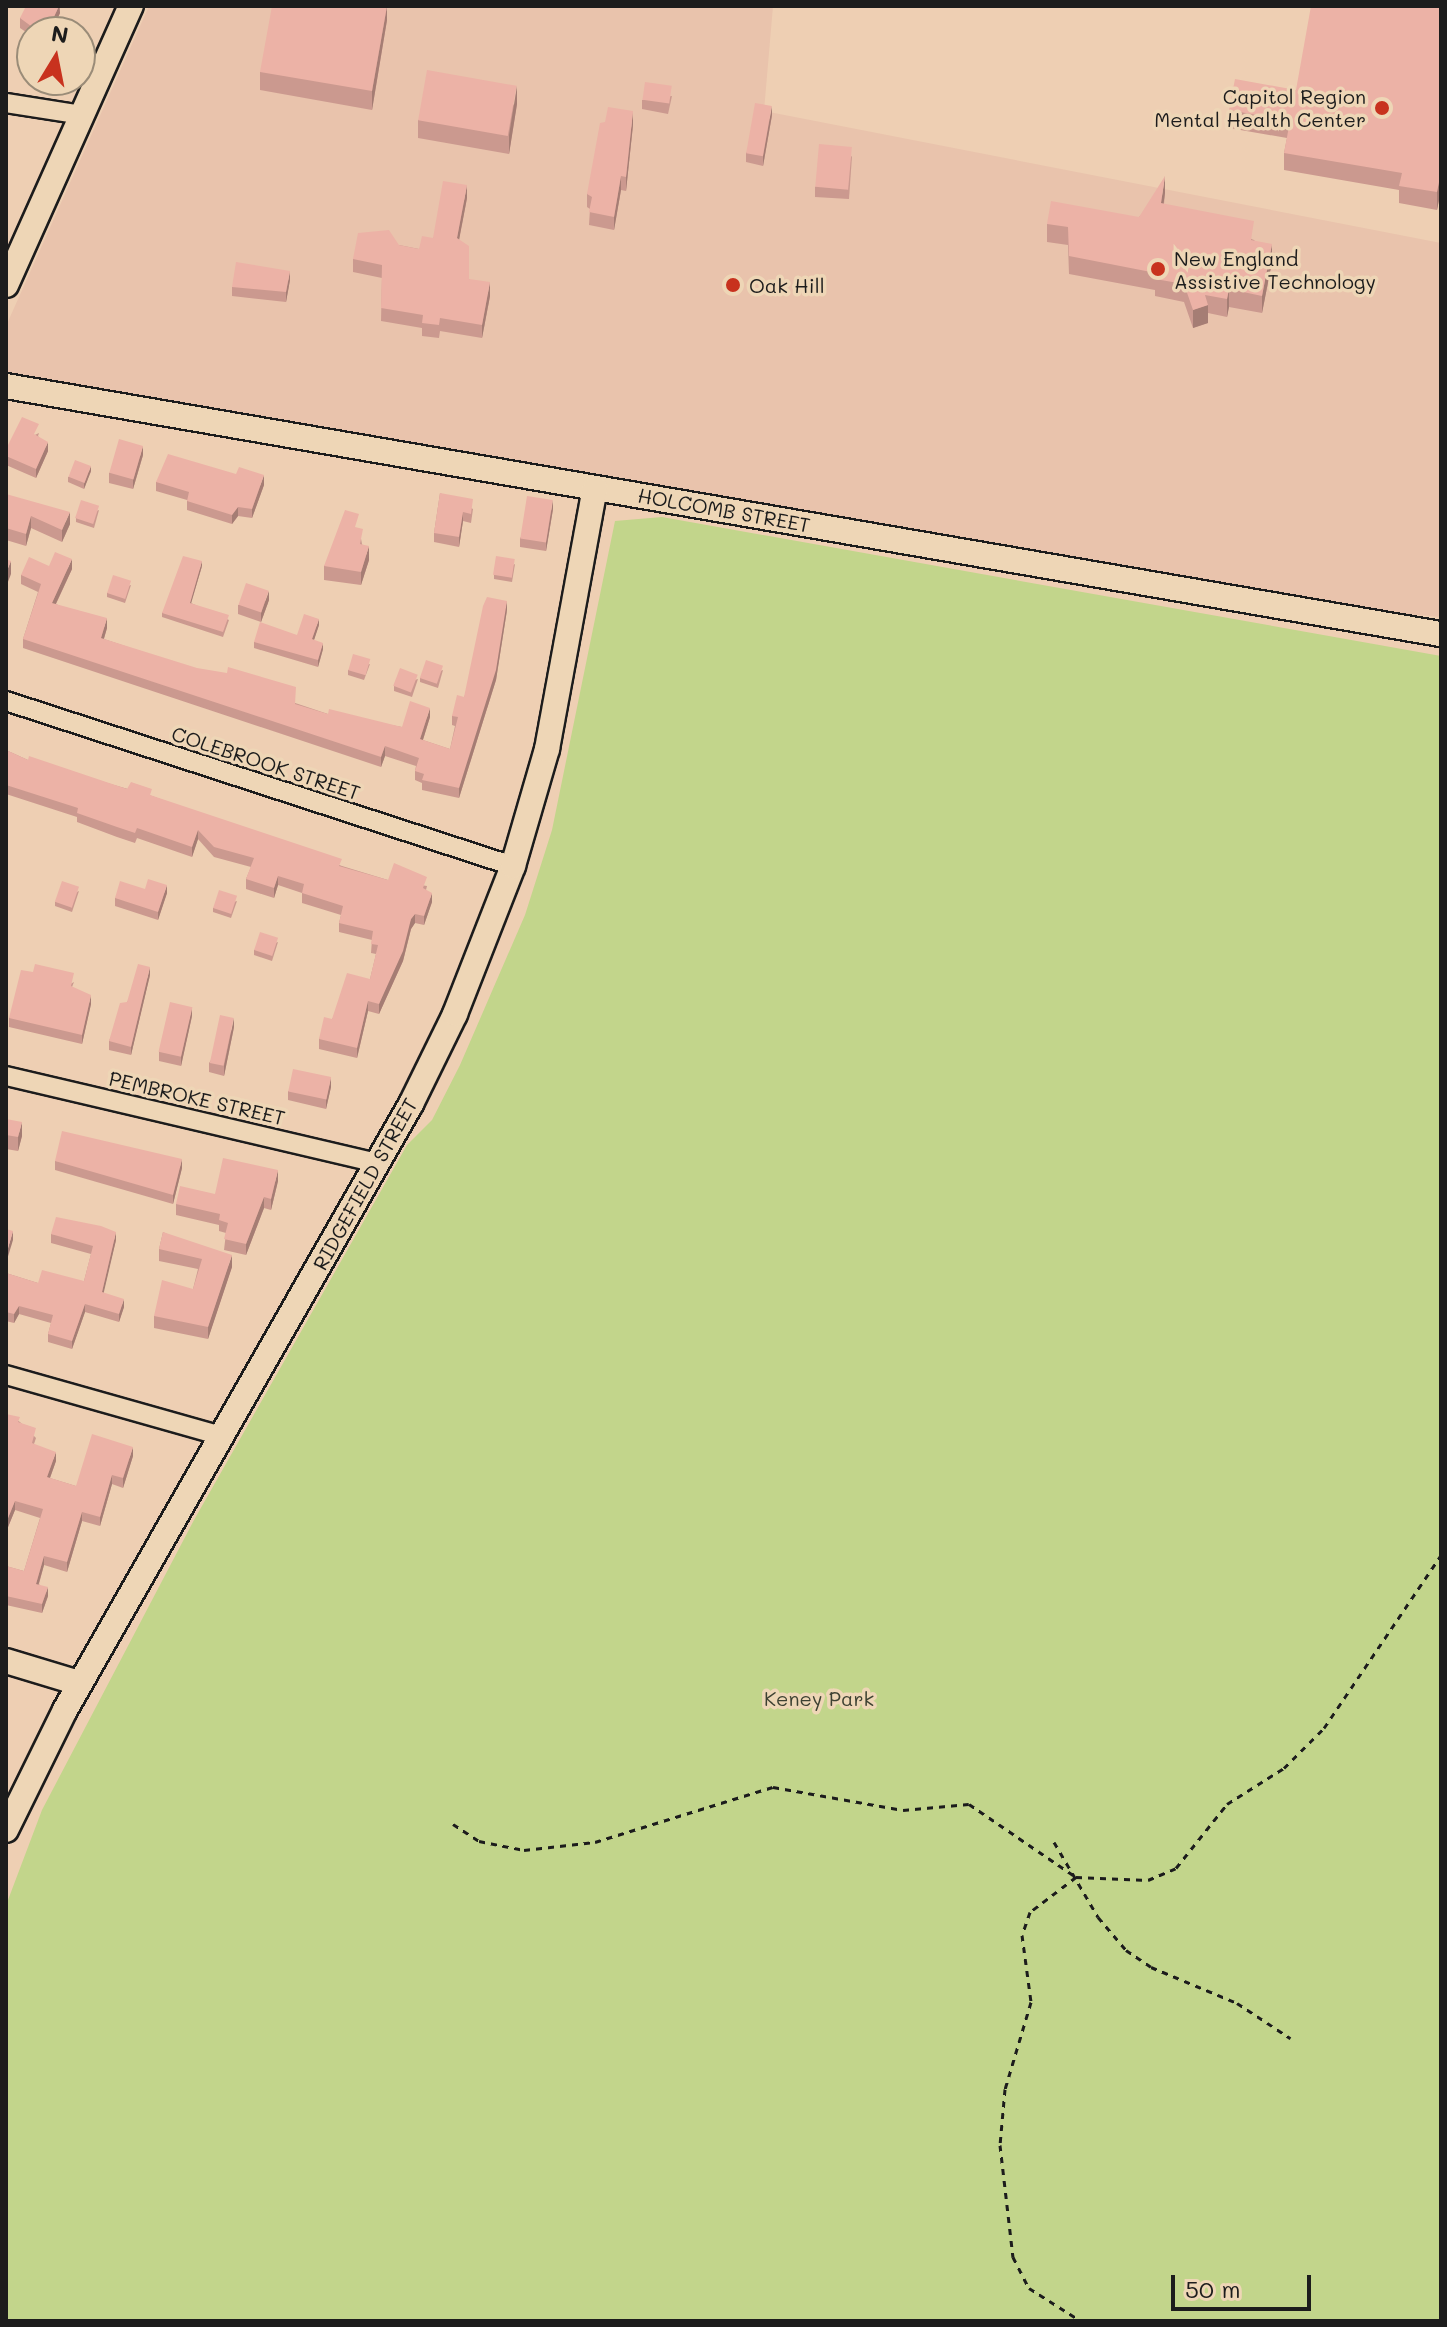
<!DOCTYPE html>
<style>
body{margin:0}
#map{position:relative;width:1447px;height:2327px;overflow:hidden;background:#eecfb3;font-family:Mali,sans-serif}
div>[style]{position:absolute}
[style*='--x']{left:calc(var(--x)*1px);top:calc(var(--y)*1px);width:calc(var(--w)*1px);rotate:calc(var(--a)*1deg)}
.built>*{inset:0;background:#e9c3ac}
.green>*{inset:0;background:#c2d58b}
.path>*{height:3px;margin-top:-1.5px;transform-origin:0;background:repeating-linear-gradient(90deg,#1c1c1c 0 6px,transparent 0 12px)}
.roads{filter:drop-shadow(2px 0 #1c1c1c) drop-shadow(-2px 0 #1c1c1c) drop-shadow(0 2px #1c1c1c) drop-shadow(0 -2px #1c1c1c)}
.street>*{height:18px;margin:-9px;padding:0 9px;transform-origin:9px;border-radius:9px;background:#eed6b6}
.secondary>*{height:24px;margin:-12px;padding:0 12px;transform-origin:12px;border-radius:12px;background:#eed6b6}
.wall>*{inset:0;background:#cb998f}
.shaded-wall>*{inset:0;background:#a57d74}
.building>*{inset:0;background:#ecb2a6;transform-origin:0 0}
.dots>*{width:22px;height:22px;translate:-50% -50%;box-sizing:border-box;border:4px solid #eed6b6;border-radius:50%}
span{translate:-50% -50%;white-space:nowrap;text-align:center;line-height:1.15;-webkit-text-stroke:7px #eed6b6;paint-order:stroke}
.poi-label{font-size:20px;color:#1c1c1c}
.right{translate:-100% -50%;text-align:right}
.left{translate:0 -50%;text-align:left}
.street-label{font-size:20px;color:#1c1c1c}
.park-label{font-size:20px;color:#3d4132}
.frame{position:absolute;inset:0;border:8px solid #1c1c1c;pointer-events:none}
.north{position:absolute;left:16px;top:16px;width:80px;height:80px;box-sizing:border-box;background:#eed6b6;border:2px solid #9a8c78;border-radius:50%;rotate:10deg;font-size:22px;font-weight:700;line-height:32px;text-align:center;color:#1c1c1c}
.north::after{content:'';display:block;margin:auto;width:28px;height:36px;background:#c8321e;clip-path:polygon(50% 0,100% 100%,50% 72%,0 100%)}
.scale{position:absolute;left:1171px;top:2275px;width:140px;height:36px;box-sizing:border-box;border:4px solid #1c1c1c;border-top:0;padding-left:10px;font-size:24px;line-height:28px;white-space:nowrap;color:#1c1c1c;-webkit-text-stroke:6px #eed6b6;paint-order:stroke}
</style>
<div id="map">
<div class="built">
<i style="clip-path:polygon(149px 6px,773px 6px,764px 111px,1441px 243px,1441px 617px,1384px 612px,6px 375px,6px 326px)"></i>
</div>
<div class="green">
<i style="clip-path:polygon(662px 517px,1441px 656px,1441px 2321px,6px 2321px,8px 1900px,42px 1810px,194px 1520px,407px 1145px,432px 1120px,460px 1065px,525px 915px,552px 830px,615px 521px)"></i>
</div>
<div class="path">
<i style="--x:453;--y:1824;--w:31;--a:33"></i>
<i style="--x:479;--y:1841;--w:46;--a:11.3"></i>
<i style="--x:524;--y:1850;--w:71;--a:-6.4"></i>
<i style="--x:595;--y:1842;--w:186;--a:-17.2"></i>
<i style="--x:773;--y:1787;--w:132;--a:10"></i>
<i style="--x:903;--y:1810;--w:66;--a:-5.2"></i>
<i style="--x:969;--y:1804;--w:130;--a:34.3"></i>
<i style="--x:1076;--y:1877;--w:72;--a:2.4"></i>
<i style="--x:1148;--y:1880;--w:30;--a:-23"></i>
<i style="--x:1176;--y:1868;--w:82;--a:-51.4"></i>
<i style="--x:1227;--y:1804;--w:67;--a:-32.3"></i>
<i style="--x:1284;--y:1768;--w:57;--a:-45"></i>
<i style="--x:1324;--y:1728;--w:209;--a:-55.9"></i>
<i style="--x:1054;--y:1842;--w:87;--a:59.6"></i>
<i style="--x:1098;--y:1917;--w:43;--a:49.7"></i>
<i style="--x:1126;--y:1950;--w:30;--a:34"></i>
<i style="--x:1151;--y:1967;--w:93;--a:22.7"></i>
<i style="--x:1237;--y:2003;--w:64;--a:33.4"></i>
<i style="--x:1076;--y:1877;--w:58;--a:142.7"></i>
<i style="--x:1030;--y:1912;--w:24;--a:109"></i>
<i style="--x:1022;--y:1935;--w:68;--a:82.3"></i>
<i style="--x:1031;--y:2002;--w:91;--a:106.6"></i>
<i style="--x:1005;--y:2089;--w:56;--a:95.1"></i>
<i style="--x:1000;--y:2145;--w:113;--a:83.4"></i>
<i style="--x:1013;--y:2257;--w:35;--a:63"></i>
<i style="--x:1029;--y:2288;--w:62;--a:32.4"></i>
</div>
<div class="roads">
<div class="street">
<i style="--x:6;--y:103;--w:78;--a:8.9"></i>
<i style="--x:6;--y:701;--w:533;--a:18.03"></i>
<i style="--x:6;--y:1076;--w:381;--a:13.2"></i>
<i style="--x:6;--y:1375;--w:223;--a:15.8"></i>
</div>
<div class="secondary">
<i style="--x:6;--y:285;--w:306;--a:-65.9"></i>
<i style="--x:6;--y:386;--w:1456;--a:9.81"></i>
<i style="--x:6;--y:1661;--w:76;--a:16.8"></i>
<i style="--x:6;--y:1830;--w:134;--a:-63.8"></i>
<i style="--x:65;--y:1710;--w:698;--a:-60.28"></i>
<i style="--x:411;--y:1104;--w:100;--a:-63.9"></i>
<i style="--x:455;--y:1014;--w:159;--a:-68.6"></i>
<i style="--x:513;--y:866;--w:122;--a:-73.8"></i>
<i style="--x:547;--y:749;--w:265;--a:-79.6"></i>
</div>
</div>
<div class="wall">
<i style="clip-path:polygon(60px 6px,60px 13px,57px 20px,67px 32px,32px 32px,32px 36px,20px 28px,20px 18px)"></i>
<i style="clip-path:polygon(387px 6px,387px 20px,372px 110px,260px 90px,260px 72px)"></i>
<i style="clip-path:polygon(1441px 6px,1441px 190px,1437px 210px,1399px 203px,1399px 190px,1284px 170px,1284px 153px,1287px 138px,1229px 128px,1229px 110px,1296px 90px)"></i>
<i style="clip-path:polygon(672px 96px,668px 114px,642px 109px,642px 100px)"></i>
<i style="clip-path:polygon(517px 104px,509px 154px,418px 138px,418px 120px)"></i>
<i style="clip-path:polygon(772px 115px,763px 166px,746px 162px,746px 153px)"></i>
<i style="clip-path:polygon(633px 125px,626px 191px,621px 190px,614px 230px,589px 225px,590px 209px,587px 207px,587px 194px)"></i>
<i style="clip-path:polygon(852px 156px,849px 199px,815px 197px,815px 187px)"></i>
<i style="clip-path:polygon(1165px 193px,1164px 204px,1254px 240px,1272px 262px,1262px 313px,1229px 307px,1227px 317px,1208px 313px,1208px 323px,1193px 328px,1184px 302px,1155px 296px,1155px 290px,1069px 274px,1068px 245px,1047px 242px,1047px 224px,1139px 217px)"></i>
<i style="clip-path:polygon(467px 198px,459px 239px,469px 279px,490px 296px,482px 338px,440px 331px,439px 338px,422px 336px,422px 328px,381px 321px,382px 278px,353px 272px,353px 259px,399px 245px,419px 249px,433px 238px)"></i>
<i style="clip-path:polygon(290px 280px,286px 302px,232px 296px,232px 287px)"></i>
<i style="clip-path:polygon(39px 433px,38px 436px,48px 451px,36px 478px,6px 465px,6px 449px)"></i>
<i style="clip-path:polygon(143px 455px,133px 489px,109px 483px,109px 473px)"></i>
<i style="clip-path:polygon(91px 471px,84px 489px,68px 482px,68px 477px)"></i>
<i style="clip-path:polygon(156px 482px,264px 485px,252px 518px,238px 516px,232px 524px,187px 510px,187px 500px,156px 491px)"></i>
<i style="clip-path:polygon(440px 493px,473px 509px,471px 523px,463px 521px,459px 547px,434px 542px,434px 533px)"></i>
<i style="clip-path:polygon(6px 494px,70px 524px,62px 542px,31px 528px,26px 546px,6px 540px)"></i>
<i style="clip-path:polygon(553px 509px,546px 551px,520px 547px,520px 538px)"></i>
<i style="clip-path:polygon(99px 510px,94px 528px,76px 522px,76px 518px)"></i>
<i style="clip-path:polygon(359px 528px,362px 544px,369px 560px,361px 585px,324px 580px,324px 566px)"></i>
<i style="clip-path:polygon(515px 564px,512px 582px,494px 579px,494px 575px)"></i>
<i style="clip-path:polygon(49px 566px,72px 569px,56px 604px,107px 628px,104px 639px,328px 714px,402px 727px,430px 717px,423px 740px,450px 749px,455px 726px,452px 725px,452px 716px,464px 697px,507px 610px,496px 680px,459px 798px,422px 790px,422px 783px,415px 780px,415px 771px,416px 766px,385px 756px,381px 767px,23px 648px,23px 639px,38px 592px,21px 584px,21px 575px)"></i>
<i style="clip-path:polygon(202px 566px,191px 603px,229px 620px,223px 637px,162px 617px,162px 613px)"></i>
<i style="clip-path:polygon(131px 585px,125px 603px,107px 597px,107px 593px)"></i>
<i style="clip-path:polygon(269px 600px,261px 622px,238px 614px,238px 605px)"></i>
<i style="clip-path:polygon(319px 625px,314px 640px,323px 649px,318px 667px,254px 648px,254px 642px,297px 635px)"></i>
<i style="clip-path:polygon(370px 664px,364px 680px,348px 675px,348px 670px)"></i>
<i style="clip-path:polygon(443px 670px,438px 688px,420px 682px,420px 678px)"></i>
<i style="clip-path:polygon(418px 679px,412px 697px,394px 691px,394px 686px)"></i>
<i style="clip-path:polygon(6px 750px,28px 760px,152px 796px,342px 866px,388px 880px,427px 886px,426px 890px,432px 902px,424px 925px,415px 923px,411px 929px,403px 961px,379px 1014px,368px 1011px,357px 1058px,319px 1049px,319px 1039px,332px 1019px,370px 979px,376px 954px,371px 953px,372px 940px,339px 932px,339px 923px,341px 915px,302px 903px,302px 893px,278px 885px,274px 898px,246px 889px,246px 879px,251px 867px,214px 857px,198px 839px,192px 857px,137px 838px,135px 843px,117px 837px,77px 822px,77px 817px,6px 794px)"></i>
<i style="clip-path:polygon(145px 889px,167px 893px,158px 920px,115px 906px,115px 898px)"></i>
<i style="clip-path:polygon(79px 891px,72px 912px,55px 906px,55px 902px)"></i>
<i style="clip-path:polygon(237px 901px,231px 918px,213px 912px,213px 908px)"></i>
<i style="clip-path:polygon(278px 942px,272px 961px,254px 955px,254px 950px)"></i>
<i style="clip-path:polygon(150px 975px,131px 1055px,109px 1050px,109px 1041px,127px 1002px)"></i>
<i style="clip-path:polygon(74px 982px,72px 987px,91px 1004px,82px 1044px,9px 1027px,9px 1018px)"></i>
<i style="clip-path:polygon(192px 1016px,181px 1066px,159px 1061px,159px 1052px)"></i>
<i style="clip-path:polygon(234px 1027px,224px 1076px,209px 1072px,209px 1063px)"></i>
<i style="clip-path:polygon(331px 1087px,326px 1109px,288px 1100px,288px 1091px)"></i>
<i style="clip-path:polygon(6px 1119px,22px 1136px,18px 1151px,6px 1149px)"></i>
<i style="clip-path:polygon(55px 1161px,182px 1168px,173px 1204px,55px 1170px)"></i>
<i style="clip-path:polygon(278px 1181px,271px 1210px,264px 1208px,246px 1255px,224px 1250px,226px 1233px,219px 1231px,219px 1225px,176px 1215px,176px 1204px,215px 1194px)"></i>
<i style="clip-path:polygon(163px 1232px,232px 1267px,208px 1339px,154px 1328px,154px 1316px,193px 1289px,198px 1269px,159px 1261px,159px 1249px)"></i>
<i style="clip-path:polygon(51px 1234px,116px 1240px,103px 1293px,124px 1307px,119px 1322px,85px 1312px,72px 1349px,48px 1342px,48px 1334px,51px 1323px,19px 1314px,14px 1323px,6px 1321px,6px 1273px,38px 1283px,84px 1281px,91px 1254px,51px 1243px)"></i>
<i style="clip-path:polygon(6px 1414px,20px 1422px,36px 1438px,34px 1444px,56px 1461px,50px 1478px,76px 1486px,133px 1456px,123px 1488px,112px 1484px,100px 1526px,82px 1521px,67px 1572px,44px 1565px,39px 1584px,48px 1596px,42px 1613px,6px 1605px,6px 1566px,24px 1571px,40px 1518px,15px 1510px,6px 1532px)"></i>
</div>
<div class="shaded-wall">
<i style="clip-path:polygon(59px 6px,60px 13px,53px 28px,53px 19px)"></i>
<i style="clip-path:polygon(387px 6px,387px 20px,372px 110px,372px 91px)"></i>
<i style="clip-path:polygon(67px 25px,67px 32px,47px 32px)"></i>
<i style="clip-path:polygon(517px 86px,517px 104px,509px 154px,509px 135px)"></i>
<i style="clip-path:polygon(772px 106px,772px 115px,763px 166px,763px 156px)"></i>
<i style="clip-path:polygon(633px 111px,633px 125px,626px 191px,626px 177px)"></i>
<i style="clip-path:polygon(1441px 172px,1441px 190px,1437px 210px,1437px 192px)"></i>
<i style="clip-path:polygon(621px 176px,621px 190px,614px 230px,614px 217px)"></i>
<i style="clip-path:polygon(1165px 176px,1165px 193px,1161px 221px,1161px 203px)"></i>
<i style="clip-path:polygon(467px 185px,467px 198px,457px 251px,457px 238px)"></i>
<i style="clip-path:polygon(1272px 244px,1272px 262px,1262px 313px,1262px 296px)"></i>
<i style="clip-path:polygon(290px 271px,290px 280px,286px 302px,286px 292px)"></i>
<i style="clip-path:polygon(490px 282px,490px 296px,482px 338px,482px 325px)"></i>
<i style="clip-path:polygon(1229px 289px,1229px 307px,1227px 317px,1227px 299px)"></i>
<i style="clip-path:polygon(1208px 305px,1208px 323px,1193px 328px,1193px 310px)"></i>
<i style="clip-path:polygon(48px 442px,48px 451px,36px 478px,36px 469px)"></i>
<i style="clip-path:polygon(143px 446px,143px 455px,133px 489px,133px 480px)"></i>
<i style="clip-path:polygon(91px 466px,91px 471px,84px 489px,84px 484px)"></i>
<i style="clip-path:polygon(264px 475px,264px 485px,252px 518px,252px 509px)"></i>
<i style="clip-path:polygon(553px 500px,553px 509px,546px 551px,546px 542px)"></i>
<i style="clip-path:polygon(238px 507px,238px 516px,232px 524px,232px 515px)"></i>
<i style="clip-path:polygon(70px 512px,70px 524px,62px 542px,62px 530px)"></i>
<i style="clip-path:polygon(463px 512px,463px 521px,459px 547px,459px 537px)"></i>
<i style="clip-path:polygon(31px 516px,31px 528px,26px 546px,26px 534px)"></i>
<i style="clip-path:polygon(369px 546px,369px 560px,361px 585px,361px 572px)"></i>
<i style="clip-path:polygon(72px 559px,72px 569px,52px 612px,52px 603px)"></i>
<i style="clip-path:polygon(11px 561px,11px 574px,6px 587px,6px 573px)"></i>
<i style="clip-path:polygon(202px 561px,202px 566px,190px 607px,190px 603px)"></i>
<i style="clip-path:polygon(269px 591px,269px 600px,261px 622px,261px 613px)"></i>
<i style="clip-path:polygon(507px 601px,507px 610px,496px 680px,459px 798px,459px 788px)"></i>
<i style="clip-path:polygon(107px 618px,107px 628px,101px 648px,101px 638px)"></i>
<i style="clip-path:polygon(319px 619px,319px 625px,312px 646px,312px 639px)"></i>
<i style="clip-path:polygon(323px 643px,323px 649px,318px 667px,318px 660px)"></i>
<i style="clip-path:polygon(430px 708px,430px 717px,420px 749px,420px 739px)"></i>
<i style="clip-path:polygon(385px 746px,385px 756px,381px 767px,381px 757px)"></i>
<i style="clip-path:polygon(198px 830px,198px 839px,192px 857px,192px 847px)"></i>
<i style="clip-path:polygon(278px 876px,278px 885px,274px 898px,274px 888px)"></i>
<i style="clip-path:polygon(167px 885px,167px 893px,158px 920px,158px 912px)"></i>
<i style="clip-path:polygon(432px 893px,432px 902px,424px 925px,424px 916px)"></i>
<i style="clip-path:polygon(415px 914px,415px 923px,411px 929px,403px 961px,379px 1014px,379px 1004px,411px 919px)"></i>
<i style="clip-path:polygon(150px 967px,150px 975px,131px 1055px,131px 1047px)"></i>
<i style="clip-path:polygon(91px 995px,91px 1004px,82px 1044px,82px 1035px)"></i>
<i style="clip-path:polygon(368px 1001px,368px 1011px,357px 1058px,357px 1048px)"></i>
<i style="clip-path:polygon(192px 1007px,192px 1016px,181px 1066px,181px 1057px)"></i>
<i style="clip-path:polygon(234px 1018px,234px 1027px,224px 1076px,224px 1066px)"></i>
<i style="clip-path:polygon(331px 1077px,331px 1087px,326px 1109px,326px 1100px)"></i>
<i style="clip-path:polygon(22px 1122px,22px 1136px,18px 1151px,18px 1137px)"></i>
<i style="clip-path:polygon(182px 1159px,182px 1168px,173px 1204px,173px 1195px)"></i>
<i style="clip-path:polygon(278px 1170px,278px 1181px,271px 1210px,271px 1199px)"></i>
<i style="clip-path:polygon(264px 1197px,264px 1208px,246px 1255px,246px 1244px)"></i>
<i style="clip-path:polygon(13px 1231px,13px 1240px,6px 1263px,6px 1255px)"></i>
<i style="clip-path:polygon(116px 1232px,116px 1240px,102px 1300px,102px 1292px)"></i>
<i style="clip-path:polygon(232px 1255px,232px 1267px,208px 1339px,208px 1327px)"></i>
<i style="clip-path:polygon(124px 1299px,124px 1307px,119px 1322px,119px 1314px)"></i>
<i style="clip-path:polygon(85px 1304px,85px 1312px,72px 1349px,72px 1341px)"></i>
<i style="clip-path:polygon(19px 1306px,19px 1314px,14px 1323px,14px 1314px)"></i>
<i style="clip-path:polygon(133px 1447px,133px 1456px,123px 1488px,123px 1478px)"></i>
<i style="clip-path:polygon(56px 1452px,56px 1461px,47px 1486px,47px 1477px)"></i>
<i style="clip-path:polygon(112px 1475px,112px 1484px,100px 1526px,100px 1517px)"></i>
<i style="clip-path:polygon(15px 1501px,15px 1510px,6px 1532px,6px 1523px)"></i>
<i style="clip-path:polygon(82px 1512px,82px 1521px,67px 1572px,67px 1562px)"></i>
<i style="clip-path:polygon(44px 1556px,44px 1565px,36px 1593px,36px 1584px)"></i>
<i style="clip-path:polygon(48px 1587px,48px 1596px,42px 1613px,42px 1604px)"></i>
</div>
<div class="building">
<i style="clip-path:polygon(26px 6px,59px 6px,53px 19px,67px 25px,47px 32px,39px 32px,20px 18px)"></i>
<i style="clip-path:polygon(272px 6px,387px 6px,372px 91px,260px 72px)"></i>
<i style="clip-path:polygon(1311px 6px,1441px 6px,1441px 172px,1437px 192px,1399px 186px,1402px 173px,1284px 153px,1290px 121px,1229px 110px,1235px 79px,1296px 90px)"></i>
<i style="left:427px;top:70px;width:91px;height:51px;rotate:10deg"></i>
<i style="left:645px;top:82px;width:27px;height:18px;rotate:8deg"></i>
<i style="left:755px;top:103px;width:17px;height:51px;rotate:10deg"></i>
<i style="clip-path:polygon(608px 107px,633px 111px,626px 177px,621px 176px,614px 217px,589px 212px,592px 197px,587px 194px,600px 123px,605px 122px)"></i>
<i style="left:819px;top:144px;width:33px;height:43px;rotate:5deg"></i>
<i style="clip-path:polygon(1165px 176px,1161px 203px,1254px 221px,1251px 240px,1272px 244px,1262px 296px,1229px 289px,1227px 299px,1205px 295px,1208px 305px,1193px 310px,1184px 284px,1155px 279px,1156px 273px,1069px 256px,1068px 227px,1047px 224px,1051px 201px,1139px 217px)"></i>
<i style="clip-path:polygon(443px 181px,467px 185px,457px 238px,469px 246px,469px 279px,490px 282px,482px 325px,440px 318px,439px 325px,422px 323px,423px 315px,381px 308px,382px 265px,353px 259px,358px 233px,389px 230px,399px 245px,419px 249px,422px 236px,433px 238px)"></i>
<i style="clip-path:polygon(236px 262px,290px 271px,286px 292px,232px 287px)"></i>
<i style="clip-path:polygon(22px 417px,39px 424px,34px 434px,48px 442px,36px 469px,6px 456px,6px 449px)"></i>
<i style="left:119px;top:439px;width:25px;height:35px;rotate:16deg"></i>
<i style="clip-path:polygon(168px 454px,236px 474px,239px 467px,264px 475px,252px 509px,238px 507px,232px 515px,187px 501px,189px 492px,156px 482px)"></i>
<i style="left:75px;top:460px;width:17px;height:18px;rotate:21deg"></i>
<i style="clip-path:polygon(440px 493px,473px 499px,471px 514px,463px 512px,459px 537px,434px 533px)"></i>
<i style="clip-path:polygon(6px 494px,70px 512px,62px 530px,31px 516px,26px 534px,6px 528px)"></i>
<i style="left:527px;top:496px;width:26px;height:43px;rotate:9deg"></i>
<i style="left:81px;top:500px;width:19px;height:19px;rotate:18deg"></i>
<i style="clip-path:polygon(345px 510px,359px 514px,355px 527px,363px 529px,360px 544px,369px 546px,361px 572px,324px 566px)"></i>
<i style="clip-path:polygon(55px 552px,72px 559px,52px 603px,107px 618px,101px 638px,197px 668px,227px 673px,228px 667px,296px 687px,295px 704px,328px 714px,329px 709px,402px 727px,410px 701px,430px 708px,420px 739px,450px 749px,458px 717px,452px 716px,457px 695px,464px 697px,483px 606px,487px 597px,507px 601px,496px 670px,459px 788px,422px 780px,424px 774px,415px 771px,419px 758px,385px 746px,381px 757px,23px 639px,41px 584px,21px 575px,29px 557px,49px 566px)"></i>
<i style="clip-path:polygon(183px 556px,202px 561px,190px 603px,229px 615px,223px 632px,162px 613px)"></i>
<i style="left:496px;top:556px;width:19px;height:19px;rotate:9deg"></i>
<i style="clip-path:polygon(6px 559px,11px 561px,6px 573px)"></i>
<i style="left:113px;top:575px;width:19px;height:19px;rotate:18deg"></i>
<i style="left:246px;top:583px;width:24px;height:23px;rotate:19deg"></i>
<i style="clip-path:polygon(304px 614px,319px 619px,312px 639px,323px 643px,318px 660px,254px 642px,260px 622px,297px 635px)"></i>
<i style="left:353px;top:654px;width:18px;height:17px;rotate:16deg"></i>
<i style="left:426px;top:660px;width:18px;height:19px;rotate:19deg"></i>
<i style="left:400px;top:668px;width:19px;height:19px;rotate:21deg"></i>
<i style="clip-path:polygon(6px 750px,28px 760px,29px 756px,127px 789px,131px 782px,152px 789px,150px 795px,342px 859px,339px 866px,388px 880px,394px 863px,427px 877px,423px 888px,432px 893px,424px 916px,415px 914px,411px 919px,403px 951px,379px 1004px,368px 1001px,357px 1048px,319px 1039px,324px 1017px,332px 1019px,347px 973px,370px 979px,378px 945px,371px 944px,373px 931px,339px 923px,343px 906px,302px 893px,304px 884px,278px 876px,274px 888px,246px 879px,254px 858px,214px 847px,198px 830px,192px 847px,137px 828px,135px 833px,117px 827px,77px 813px,78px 808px,6px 785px)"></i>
<i style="clip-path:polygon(148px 879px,167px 885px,158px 912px,115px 898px,120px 881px,145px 889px)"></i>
<i style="left:62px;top:881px;width:18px;height:22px;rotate:19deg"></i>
<i style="left:219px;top:890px;width:19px;height:19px;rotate:18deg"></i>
<i style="left:260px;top:932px;width:19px;height:19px;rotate:18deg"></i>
<i style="clip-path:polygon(35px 964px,74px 973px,71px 986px,91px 995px,82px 1035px,9px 1018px,21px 970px,33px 972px)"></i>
<i style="clip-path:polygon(138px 964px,150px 967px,131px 1047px,109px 1041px,120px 1003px,127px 1002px)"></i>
<i style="left:170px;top:1002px;width:23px;height:51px;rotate:13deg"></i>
<i style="left:220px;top:1015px;width:14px;height:49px;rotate:12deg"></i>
<i style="left:293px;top:1069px;width:39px;height:23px;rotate:12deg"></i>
<i style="clip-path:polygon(6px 1119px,22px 1122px,18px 1137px,6px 1135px)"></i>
<i style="clip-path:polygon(62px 1131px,182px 1159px,173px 1195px,55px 1161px)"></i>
<i style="clip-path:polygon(223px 1158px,278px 1170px,271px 1199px,264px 1197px,246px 1244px,224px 1239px,228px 1223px,219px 1220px,220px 1214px,176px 1204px,180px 1186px,215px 1194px)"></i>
<i style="clip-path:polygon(56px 1217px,101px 1226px,116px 1232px,102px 1292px,124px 1299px,119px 1314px,85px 1304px,72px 1341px,48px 1334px,53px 1315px,19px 1306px,14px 1314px,6px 1312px,6px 1273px,38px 1283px,42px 1270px,84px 1281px,93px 1246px,51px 1234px)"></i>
<i style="clip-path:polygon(6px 1229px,13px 1231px,6px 1255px)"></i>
<i style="clip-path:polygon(163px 1232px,232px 1255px,208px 1327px,154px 1316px,162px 1280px,193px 1289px,202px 1259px,159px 1249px)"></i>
<i style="clip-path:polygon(6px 1414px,20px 1417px,18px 1422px,36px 1428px,32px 1443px,56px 1452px,47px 1477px,76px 1486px,92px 1434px,133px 1447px,123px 1478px,112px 1475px,100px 1517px,82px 1512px,67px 1562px,44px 1556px,36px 1584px,48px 1587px,42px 1604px,6px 1596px,6px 1566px,24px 1571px,43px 1509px,15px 1501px,6px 1523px,6px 1476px,8px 1472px,6px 1472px)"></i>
</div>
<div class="dots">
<i style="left:1382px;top:108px;background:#c8321e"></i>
<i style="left:1158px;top:269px;background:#c8321e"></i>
<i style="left:733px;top:285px;background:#c8321e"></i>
</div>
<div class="poi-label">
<span class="right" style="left:1366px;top:108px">Capitol Region<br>Mental Health Center</span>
<span class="left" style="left:1174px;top:270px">New England<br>Assistive Technology</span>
<span class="left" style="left:749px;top:285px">Oak Hill</span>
</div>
<div class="street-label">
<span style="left:724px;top:510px;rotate:10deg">HOLCOMB STREET</span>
<span style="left:266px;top:763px;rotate:18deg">COLEBROOK STREET</span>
<span style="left:197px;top:1098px;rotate:13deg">PEMBROKE STREET</span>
<span style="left:365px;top:1184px;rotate:-61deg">RIDGEFIELD STREET</span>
</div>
<div class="park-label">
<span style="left:819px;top:1698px">Keney Park</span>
</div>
<div class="frame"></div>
<div class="north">N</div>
<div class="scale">50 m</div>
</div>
